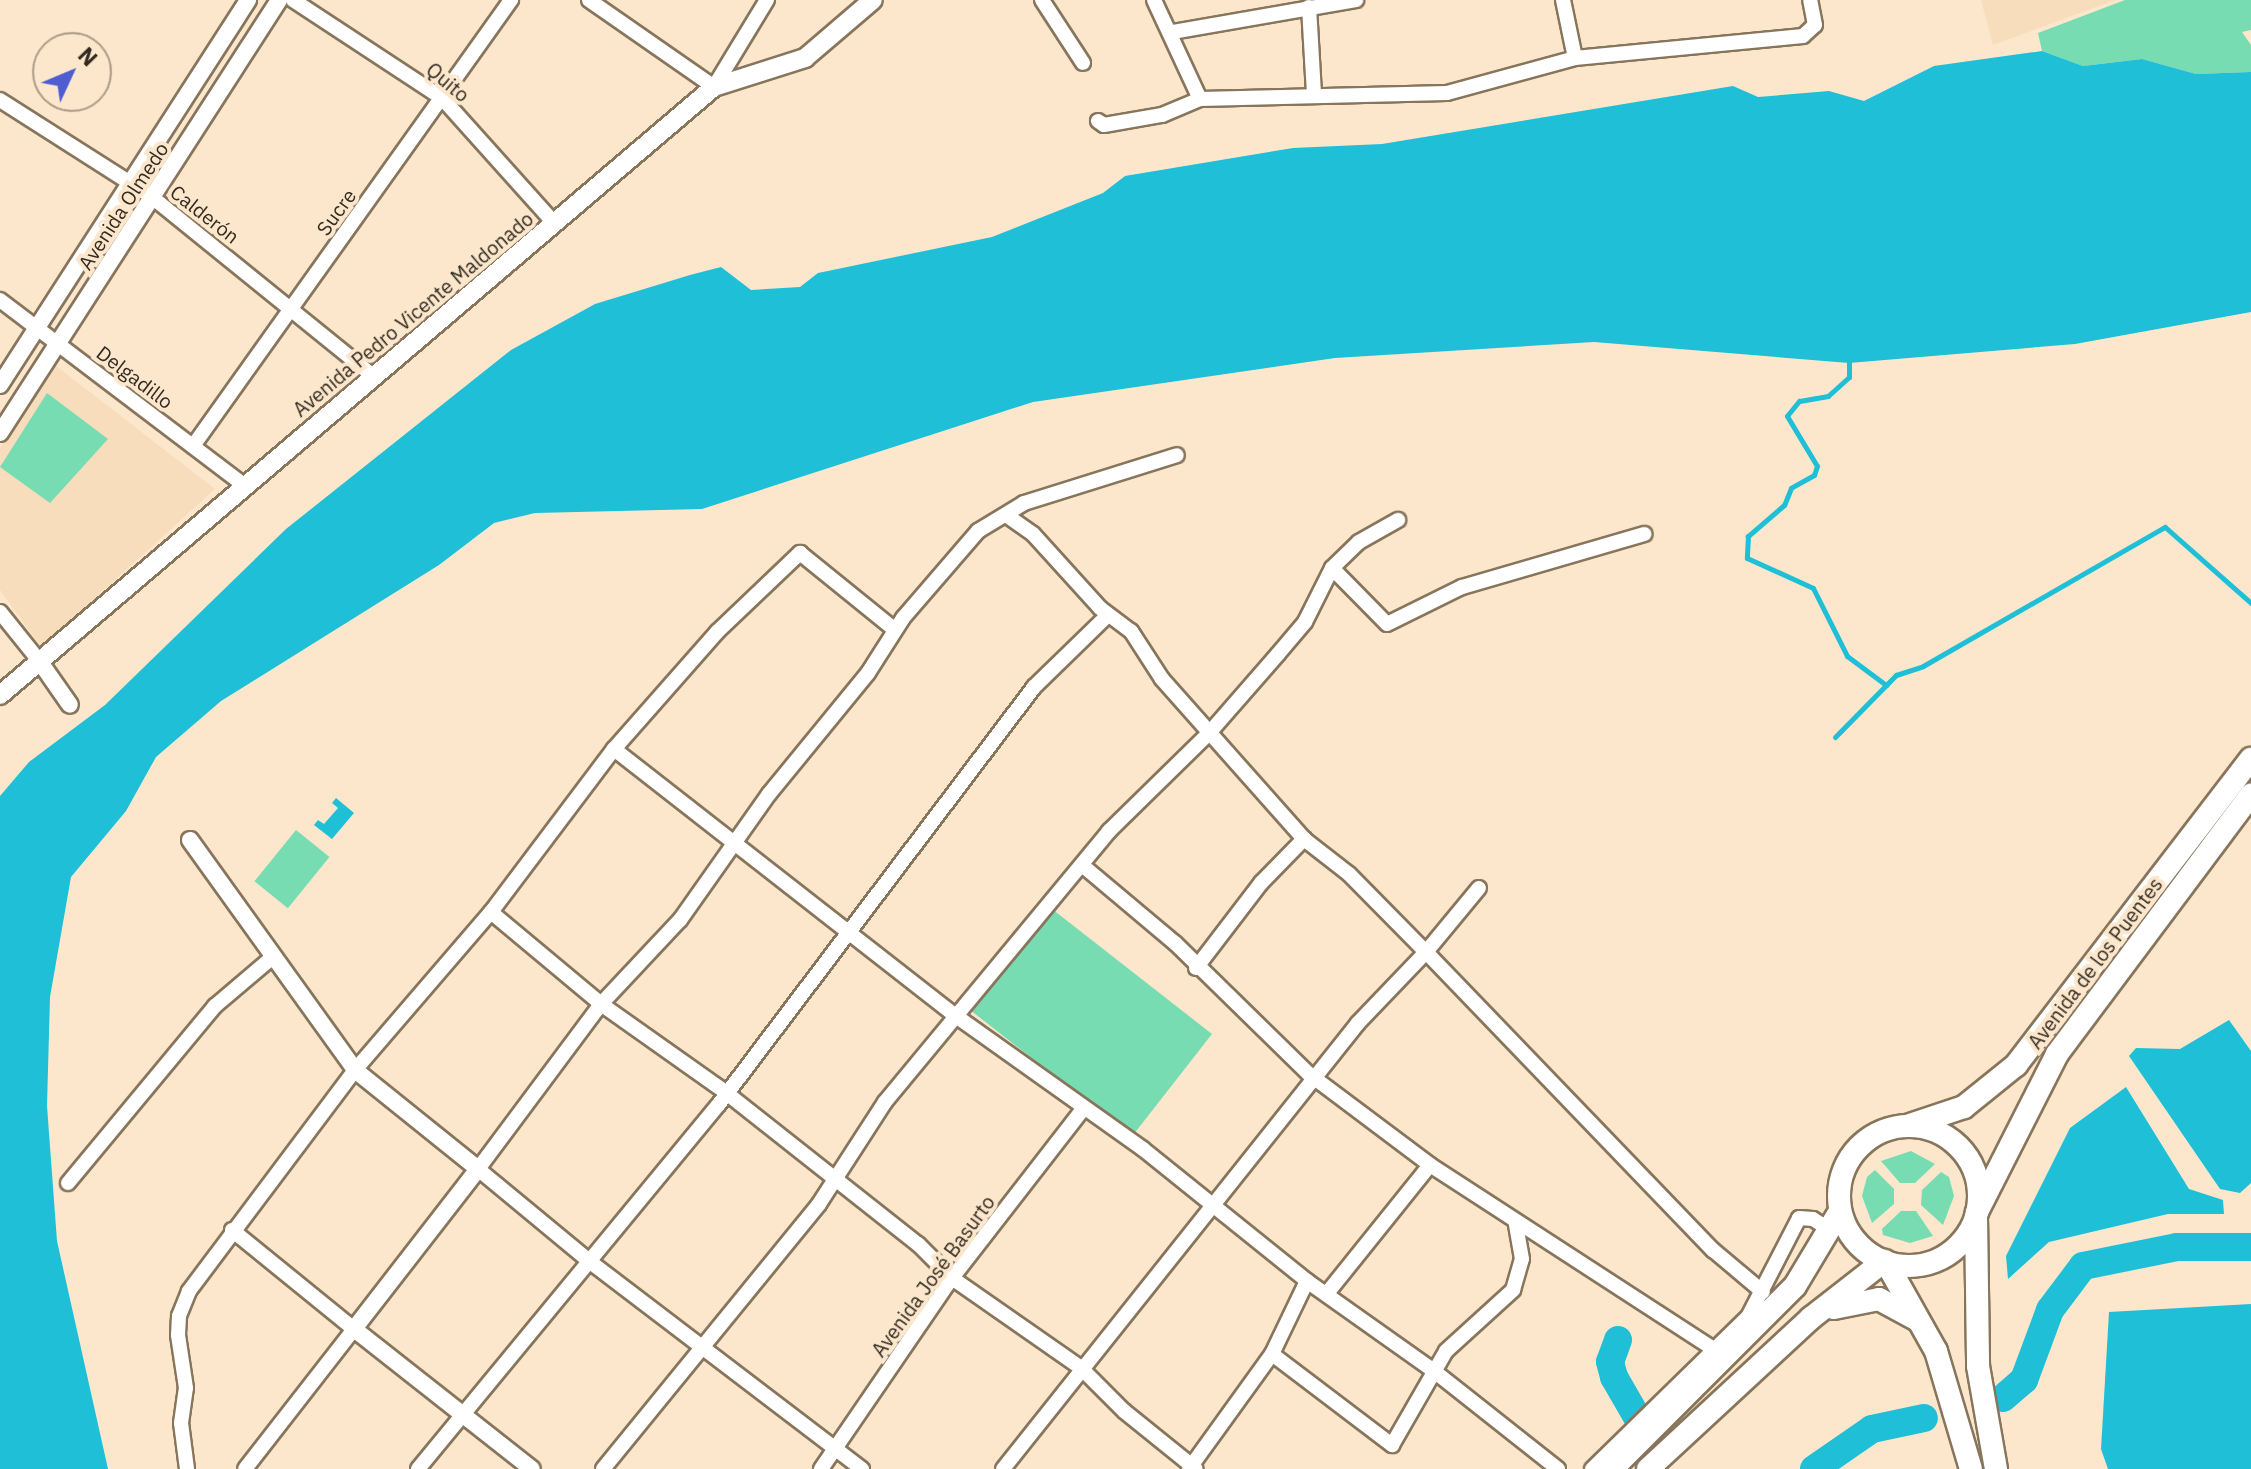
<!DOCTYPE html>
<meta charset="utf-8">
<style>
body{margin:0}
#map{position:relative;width:2251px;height:1469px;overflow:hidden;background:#fce7cc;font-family:"IBM Plex Sans",sans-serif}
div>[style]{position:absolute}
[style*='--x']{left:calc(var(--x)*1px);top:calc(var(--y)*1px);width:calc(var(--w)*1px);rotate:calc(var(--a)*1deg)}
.built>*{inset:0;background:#f7ddbb}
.green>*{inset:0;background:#78dcb2;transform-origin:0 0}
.water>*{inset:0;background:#1ebfd7}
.stream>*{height:5px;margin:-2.5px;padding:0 2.5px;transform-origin:2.5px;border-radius:2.5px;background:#1ebfd7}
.river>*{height:28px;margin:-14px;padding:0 14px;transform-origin:14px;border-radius:14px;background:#1ebfd7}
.roads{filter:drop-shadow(2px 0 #87755c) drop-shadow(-2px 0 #87755c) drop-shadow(0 2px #87755c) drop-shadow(0 -2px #87755c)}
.minor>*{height:14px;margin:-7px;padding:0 7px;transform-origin:7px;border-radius:7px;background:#fff}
.tertiary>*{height:16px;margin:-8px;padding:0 8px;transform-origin:8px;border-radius:8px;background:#fff}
.secondary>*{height:18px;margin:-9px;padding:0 9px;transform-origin:9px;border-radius:9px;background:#fff}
.primary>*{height:22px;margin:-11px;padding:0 11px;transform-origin:11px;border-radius:11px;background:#fff}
.primary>.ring{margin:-11px;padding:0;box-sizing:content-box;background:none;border:22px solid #fff;border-radius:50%}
span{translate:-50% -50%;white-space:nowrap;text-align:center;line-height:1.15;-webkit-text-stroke:8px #fce7cc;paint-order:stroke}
.street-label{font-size:20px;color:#332b21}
.north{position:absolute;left:32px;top:32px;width:80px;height:80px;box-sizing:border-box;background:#fce7cc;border:2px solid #ac9c88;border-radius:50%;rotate:46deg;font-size:22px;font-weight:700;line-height:32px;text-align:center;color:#332b21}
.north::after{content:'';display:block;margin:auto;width:28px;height:36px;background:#4f5dd2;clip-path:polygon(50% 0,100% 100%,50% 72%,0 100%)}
</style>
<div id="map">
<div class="built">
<i style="clip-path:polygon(1981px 0,2115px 0,1993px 45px)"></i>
<i style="clip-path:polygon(55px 365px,215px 489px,41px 647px,0 590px,0 448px)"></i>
</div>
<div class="green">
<i style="clip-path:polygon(2125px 0,2251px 0,2251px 30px,2242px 32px,2251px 45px,2251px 72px,2196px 74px,2142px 59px,2083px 66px,2042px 51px,2038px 33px)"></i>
<i style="clip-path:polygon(47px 393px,108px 439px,50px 503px,0 467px)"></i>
<i style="left:296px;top:830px;width:43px;height:66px;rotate:39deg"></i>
<i style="left:1052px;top:909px;width:203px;height:130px;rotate:38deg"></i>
<i style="clip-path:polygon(1911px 1151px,1935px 1164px,1915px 1183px,1900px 1183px,1881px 1161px)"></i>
<i style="clip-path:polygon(1875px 1170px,1894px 1189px,1894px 1204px,1872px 1223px,1862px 1196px,1867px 1177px)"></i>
<i style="clip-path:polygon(1941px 1172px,1949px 1177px,1954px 1196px,1943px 1225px,1921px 1205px,1922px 1190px)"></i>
<i style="clip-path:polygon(1901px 1211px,1916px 1211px,1933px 1236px,1910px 1243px,1883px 1235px,1882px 1229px)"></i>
</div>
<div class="water">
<i style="clip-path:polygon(2042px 51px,2083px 66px,2142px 59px,2196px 74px,2251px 72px,2251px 312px,2075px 344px,1849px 363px,1594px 342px,1335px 358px,1033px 402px,702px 509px,535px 513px,494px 523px,439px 565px,221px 701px,156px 757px,126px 811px,71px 877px,50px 997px,47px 1106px,57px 1241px,108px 1469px,0 1469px,0 796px,29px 762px,105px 705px,286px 529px,511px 350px,595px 304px,690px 275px,721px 267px,751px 290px,800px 287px,818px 273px,992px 237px,1103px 193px,1125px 176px,1293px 148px,1382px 144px,1733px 86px,1758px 97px,1829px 91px,1864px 101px,1934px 66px)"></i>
<i style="clip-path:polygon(336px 798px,354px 813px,332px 839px,314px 825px,318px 820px,324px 824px,338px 808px,332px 803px)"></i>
<i style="clip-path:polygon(2229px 1020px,2251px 1051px,2251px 1183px,2240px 1193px,2220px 1189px,2129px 1056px,2136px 1048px,2180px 1049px)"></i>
<i style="clip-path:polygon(2126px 1087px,2189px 1189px,2223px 1200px,2224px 1214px,2168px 1214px,2049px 1242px,2008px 1279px,2006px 1256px,2070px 1128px)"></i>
<i style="clip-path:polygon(2251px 1304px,2251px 1469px,2108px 1469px,2101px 1449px,2109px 1312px)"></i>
</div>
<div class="stream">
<i style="--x:1849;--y:363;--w:14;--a:90"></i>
<i style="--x:1849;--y:377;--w:28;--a:138"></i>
<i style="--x:1828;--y:396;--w:29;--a:170"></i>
<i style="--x:1799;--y:401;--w:19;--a:129"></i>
<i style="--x:1787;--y:416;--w:58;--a:59"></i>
<i style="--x:1817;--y:466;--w:9;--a:108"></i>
<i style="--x:1814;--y:475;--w:26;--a:151"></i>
<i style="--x:1791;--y:488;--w:18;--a:112"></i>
<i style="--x:1784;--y:505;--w:48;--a:139.3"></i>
<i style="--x:1748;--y:536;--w:22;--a:93"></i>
<i style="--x:1747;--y:558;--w:72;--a:24.4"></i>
<i style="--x:1813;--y:588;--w:76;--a:63.4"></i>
<i style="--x:1847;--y:656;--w:49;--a:36.6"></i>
<i style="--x:1835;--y:737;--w:87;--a:-45.5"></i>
<i style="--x:1896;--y:675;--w:28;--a:-18"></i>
<i style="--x:1923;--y:666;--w:279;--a:-29.9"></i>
<i style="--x:2165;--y:527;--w:115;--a:41.5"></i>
</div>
<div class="river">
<i style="--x:1618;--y:1340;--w:23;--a:110"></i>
<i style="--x:1610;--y:1362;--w:16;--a:75"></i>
<i style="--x:1614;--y:1377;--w:46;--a:60.1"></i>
<i style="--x:2003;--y:1398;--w:28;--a:-41"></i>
<i style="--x:2024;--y:1380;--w:75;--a:-69.6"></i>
<i style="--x:2050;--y:1310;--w:55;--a:-53.1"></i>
<i style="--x:2083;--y:1266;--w:96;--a:-11.4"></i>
<i style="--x:2177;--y:1247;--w:74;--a:0"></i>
<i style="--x:1814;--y:1469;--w:70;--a:-34.6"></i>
<i style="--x:1872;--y:1429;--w:53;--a:-11.9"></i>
</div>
<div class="roads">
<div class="minor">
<i style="--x:293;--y:0;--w:178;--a:33.3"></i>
<i style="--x:442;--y:98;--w:168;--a:48.1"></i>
<i style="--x:589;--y:0;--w:152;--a:34.8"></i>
<i style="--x:714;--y:87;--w:102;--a:-58.7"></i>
<i style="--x:1042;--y:0;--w:75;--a:56.9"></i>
<i style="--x:1154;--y:0;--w:109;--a:65.1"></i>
<i style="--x:1200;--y:99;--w:247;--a:-1.4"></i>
<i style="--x:1447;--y:93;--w:133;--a:-15.3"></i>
<i style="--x:1575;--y:58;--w:229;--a:-5.5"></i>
<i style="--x:1803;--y:36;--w:16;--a:-43"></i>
<i style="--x:1815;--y:25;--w:25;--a:-101"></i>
<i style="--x:1563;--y:0;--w:59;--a:78.3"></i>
<i style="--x:1309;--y:7;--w:86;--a:86.7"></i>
<i style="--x:1173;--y:32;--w:186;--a:-9.9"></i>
<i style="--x:0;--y:100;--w:180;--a:32.5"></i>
<i style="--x:152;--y:197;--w:284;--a:39"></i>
<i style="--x:1098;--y:121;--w:7;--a:34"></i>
<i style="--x:1104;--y:125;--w:59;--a:-9.8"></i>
<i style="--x:1162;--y:115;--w:41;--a:-22.8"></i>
<i style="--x:0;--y:300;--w:308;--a:37.2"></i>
<i style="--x:193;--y:446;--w:548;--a:-54.51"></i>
<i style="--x:1006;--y:515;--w:33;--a:35"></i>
<i style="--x:1033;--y:534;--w:100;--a:47.8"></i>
<i style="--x:1100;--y:608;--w:39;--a:37"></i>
<i style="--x:1131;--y:631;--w:57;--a:57.1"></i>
<i style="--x:1162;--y:679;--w:214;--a:48.4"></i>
<i style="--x:1304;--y:839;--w:57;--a:37.9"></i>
<i style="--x:1349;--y:874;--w:110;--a:45.4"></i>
<i style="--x:1426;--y:952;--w:83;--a:-50.4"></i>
<i style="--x:1332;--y:568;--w:78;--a:45.5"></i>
<i style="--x:1387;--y:624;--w:84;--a:-26.3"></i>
<i style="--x:1462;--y:587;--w:190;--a:-16.2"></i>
<i style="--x:0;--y:612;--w:64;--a:51.3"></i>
<i style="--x:614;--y:749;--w:434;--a:38"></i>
<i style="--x:956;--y:1016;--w:229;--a:35.4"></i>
<i style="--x:1143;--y:1149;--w:211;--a:38.8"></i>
<i style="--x:1307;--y:1281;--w:156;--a:35.3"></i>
<i style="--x:1434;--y:1371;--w:158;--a:38.3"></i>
<i style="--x:1082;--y:865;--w:121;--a:40"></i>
<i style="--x:1175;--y:943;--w:187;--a:44.4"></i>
<i style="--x:1309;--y:1074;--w:151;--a:36.9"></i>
<i style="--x:491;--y:912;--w:143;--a:39.9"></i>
<i style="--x:601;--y:1004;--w:151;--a:35.3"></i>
<i style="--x:724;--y:1091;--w:247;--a:38.3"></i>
<i style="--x:918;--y:1244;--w:48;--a:45"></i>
<i style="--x:952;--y:1278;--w:157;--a:34.9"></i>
<i style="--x:1081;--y:1368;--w:61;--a:45"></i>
<i style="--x:1124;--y:1411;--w:92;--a:38.9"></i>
<i style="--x:1196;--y:968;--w:107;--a:-52.6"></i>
<i style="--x:1261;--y:883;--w:62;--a:-45.7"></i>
<i style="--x:68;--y:1183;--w:230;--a:-50.3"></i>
<i style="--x:215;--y:1006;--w:77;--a:-40.3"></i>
<i style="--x:232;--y:1230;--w:157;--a:39.1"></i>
<i style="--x:354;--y:1329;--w:177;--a:127.9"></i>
<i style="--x:1328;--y:1292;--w:163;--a:-51.2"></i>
<i style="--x:1430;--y:1165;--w:340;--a:33"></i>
<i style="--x:1272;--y:1354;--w:151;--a:37.2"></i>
<i style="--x:1392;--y:1445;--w:108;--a:-60.1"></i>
<i style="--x:1446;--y:1351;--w:91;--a:-42.3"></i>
<i style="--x:1513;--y:1290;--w:32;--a:-74"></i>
<i style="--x:1522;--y:1259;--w:36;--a:-100"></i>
<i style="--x:187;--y:1469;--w:46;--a:-97.4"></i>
<i style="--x:181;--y:1423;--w:35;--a:-82"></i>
<i style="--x:186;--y:1388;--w:54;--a:-98.6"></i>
<i style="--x:178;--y:1335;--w:19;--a:-87"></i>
<i style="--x:179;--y:1316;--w:27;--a:-68"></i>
<i style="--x:189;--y:1291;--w:276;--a:-53.1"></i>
<i style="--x:355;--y:1070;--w:208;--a:-49.3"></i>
<i style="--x:491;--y:912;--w:204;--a:-53"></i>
<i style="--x:614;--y:749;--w:156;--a:-48.6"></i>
<i style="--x:717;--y:632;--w:115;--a:-43.6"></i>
<i style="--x:800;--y:553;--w:122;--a:39"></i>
<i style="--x:418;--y:1469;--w:473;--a:-50.5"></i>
<i style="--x:719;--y:1104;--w:523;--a:-52.93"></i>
<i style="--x:1034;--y:687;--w:103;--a:-44.2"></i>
<i style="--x:603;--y:1469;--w:342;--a:-50.8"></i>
<i style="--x:819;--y:1204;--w:121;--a:-57.1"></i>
<i style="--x:885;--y:1102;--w:352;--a:-50.4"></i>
<i style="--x:1109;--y:831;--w:141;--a:-44.4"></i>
<i style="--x:1210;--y:732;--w:103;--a:-48.9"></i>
<i style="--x:1278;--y:654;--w:42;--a:-49.8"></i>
<i style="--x:1305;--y:622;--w:60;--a:-63.4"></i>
<i style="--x:1332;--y:568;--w:37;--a:-44"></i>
<i style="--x:1359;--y:542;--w:45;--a:-29.4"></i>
<i style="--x:821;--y:1469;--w:232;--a:-55.6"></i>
<i style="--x:952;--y:1278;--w:214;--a:-52.2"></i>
<i style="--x:862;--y:1469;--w:345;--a:-142.7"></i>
<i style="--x:588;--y:1260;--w:143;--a:-140.4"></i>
<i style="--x:478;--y:1169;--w:206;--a:-53.3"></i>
<i style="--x:601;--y:1004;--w:115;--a:-46.8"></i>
<i style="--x:680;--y:920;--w:154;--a:-54.8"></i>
<i style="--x:769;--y:794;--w:156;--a:-50.7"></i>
<i style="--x:868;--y:673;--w:65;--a:-57.5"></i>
<i style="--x:903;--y:618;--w:115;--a:-49.2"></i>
<i style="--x:978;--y:531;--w:54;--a:-31.3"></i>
<i style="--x:1024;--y:503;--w:160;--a:-17.4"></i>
<i style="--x:1003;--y:1469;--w:570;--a:-51.48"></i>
<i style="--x:1358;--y:1023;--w:98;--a:-46.2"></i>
<i style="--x:1426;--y:952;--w:414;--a:46.1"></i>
<i style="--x:1713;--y:1250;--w:65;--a:40"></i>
<i style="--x:1189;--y:1469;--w:142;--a:-54.2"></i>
<i style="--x:1272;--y:1354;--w:81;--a:-64.4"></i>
<i style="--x:1592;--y:1469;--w:218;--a:-44.3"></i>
<i style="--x:1748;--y:1317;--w:111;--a:-62.7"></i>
<i style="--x:1799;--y:1218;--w:14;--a:4"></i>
<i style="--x:1813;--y:1219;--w:20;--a:33"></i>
</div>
<div class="tertiary">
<i style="--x:0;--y:385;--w:458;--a:-57.2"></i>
<i style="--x:0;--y:433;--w:515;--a:-57.2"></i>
<i style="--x:40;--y:662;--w:52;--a:55.1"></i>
<i style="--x:190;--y:840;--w:283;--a:54.3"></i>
<i style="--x:355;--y:1070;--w:158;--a:38.8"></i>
<i style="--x:478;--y:1169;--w:202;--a:127.8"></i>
<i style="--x:354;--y:1329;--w:226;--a:38.2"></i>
</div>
<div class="secondary">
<i style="--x:0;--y:695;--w:938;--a:-40.42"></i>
<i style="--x:714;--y:87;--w:96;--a:-17.7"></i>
<i style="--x:805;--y:58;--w:89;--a:-40.5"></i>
</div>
<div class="primary">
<i class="ring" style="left:1839px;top:1126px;width:118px;height:118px"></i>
<i style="--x:1907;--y:1126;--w:60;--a:-18.4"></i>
<i style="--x:1964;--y:1107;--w:67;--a:-38.9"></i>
<i style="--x:2016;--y:1065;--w:386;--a:-52.5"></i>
<i style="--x:1977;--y:1212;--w:177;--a:-63.1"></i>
<i style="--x:2057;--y:1054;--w:324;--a:-53.2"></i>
<i style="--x:1976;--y:1217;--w:149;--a:89.2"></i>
<i style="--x:1978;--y:1366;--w:105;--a:80.1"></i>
<i style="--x:1886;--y:1262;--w:102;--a:60.7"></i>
<i style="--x:1936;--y:1351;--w:123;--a:73.5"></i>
<i style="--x:1834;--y:1308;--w:46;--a:-11.3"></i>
<i style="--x:1879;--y:1299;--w:42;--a:28.4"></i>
<i style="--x:1612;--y:1469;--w:259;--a:-45"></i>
<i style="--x:1795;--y:1286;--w:87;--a:-59"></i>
<i style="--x:1648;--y:1469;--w:222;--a:-42.8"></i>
<i style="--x:1811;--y:1318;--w:93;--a:-38"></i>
</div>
</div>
<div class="street-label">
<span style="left:448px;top:82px;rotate:40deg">Quito</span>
<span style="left:123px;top:206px;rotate:-57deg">Avenida Olmedo</span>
<span style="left:336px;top:212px;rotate:-54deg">Sucre</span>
<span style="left:205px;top:214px;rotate:38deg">Calderón</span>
<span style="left:413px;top:314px;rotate:-40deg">Avenida Pedro Vicente Maldonado</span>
<span style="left:135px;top:377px;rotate:37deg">Delgadillo</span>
<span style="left:2095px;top:963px;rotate:-53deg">Avenida de los Puentes</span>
<span style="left:933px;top:1276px;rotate:-54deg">Avenida José Basurto</span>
</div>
<div class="north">N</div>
</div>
